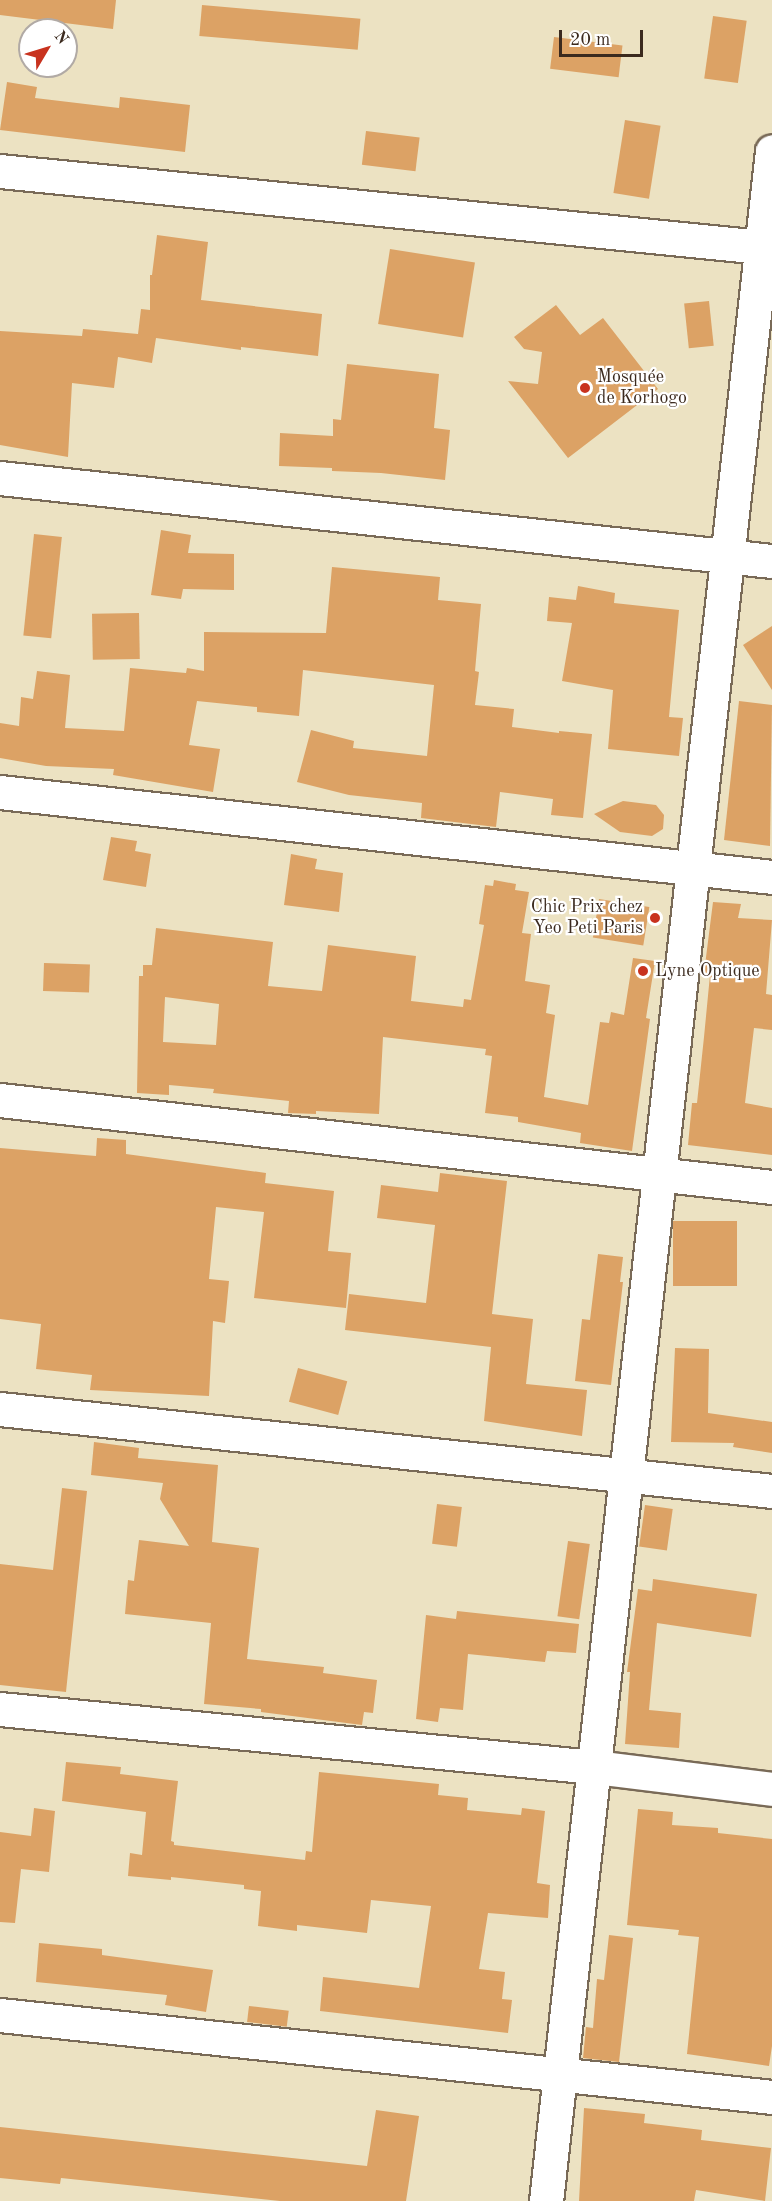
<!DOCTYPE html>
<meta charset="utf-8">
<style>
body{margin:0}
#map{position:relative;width:772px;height:2201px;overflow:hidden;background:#ece2c2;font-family:"Old Standard TT",serif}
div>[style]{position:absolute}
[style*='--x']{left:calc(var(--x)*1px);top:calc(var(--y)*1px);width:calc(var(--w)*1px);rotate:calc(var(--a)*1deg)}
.building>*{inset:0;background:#dca265;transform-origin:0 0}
.roads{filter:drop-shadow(2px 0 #796a57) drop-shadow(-2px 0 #796a57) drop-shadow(0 2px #796a57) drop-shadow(0 -2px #796a57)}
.minor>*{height:33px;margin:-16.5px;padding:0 16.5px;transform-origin:16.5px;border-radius:16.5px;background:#fff}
.dots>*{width:16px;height:16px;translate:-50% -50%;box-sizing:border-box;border:3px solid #fff;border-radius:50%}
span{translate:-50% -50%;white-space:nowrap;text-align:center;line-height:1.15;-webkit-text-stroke:4.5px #fff;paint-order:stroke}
.poi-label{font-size:18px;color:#3b2a1e}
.left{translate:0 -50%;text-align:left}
.right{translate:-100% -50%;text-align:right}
.north{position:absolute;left:18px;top:18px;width:60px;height:60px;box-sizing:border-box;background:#fff;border:2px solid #b1aaa5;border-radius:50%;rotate:52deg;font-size:16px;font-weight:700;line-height:24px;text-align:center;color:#3b2a1e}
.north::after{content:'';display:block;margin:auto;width:21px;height:27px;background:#c8321e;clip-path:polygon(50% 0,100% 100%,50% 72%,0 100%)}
.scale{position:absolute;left:559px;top:30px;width:84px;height:27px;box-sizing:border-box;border:3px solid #3b2a1e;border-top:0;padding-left:8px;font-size:18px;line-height:21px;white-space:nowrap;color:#3b2a1e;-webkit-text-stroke:4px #fff;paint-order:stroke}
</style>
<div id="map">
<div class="building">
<i style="clip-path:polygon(0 0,116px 0,113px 29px,0 15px)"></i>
<i style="left:202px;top:5px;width:159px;height:31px;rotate:5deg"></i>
<i style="left:713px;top:16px;width:34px;height:63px;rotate:8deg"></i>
<i style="left:554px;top:37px;width:69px;height:32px;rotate:7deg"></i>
<i style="clip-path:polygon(7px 82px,37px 87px,35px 98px,119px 108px,120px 97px,190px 105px,185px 152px,0 130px)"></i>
<i style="left:625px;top:120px;width:36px;height:74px;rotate:9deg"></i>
<i style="left:366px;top:131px;width:54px;height:34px;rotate:7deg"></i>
<i style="clip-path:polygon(157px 235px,208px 242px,201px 300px,322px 314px,318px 356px,241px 347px,241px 350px,156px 338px,152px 363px,118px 357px,114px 388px,72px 383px,68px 457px,0 445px,0 331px,82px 336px,83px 329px,138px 334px,141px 309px,150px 310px,150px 275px,152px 275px)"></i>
<i style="left:390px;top:249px;width:86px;height:76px;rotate:9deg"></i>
<i style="left:709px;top:301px;width:45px;height:25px;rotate:84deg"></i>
<i style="clip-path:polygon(556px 305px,580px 335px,603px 318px,658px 389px,568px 458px,508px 381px,538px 384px,542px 352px,524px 349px,514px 337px)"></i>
<i style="clip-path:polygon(347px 364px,439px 374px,434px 428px,450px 430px,445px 480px,381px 473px,332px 471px,332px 468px,279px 466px,280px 433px,333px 436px,333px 419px,341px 420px)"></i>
<i style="clip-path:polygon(161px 530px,191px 535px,188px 553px,234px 554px,234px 590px,183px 589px,181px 599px,151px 595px)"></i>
<i style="left:34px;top:534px;width:28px;height:102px;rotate:6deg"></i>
<i style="clip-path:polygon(332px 567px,440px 577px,438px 600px,481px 604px,475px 671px,479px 672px,475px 705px,514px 709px,512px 727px,559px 733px,559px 731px,592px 734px,583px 818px,551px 815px,553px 799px,500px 792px,496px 827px,421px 818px,422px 803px,349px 795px,297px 782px,311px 730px,354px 741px,353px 748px,427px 756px,434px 685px,303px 670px,299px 716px,257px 712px,257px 707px,197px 701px,189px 745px,220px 749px,213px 792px,113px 775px,114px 769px,46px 766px,0 758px,0 723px,19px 726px,21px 697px,33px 699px,37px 671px,70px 675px,65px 728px,124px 731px,130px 668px,186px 673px,187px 668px,204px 671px,204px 632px,326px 633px)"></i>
<i style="clip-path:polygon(578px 586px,615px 593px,614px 603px,679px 610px,669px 717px,683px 718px,679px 756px,608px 749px,613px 690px,562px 681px,572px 623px,547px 621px,549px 597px,576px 600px)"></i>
<i style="left:139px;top:613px;width:46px;height:47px;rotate:89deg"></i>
<i style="clip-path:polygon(772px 626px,772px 690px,743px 645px)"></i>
<i style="clip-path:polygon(739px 701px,772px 705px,770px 846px,724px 840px)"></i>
<i style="clip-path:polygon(623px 801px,656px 805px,664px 815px,663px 829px,652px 836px,620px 832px,594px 814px)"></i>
<i style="clip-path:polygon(111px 837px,137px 841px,135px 851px,151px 854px,146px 887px,103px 880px)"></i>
<i style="clip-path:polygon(291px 854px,317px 859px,315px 869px,343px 873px,339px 912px,284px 905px)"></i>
<i style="clip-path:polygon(evenodd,494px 880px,516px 884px,515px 890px,529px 892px,522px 933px,531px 934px,525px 981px,550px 985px,546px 1013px,555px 1015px,544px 1097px,588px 1105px,600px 1022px,609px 1023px,611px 1012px,624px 1015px,633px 958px,655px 961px,646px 1018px,650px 1019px,632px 1151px,580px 1143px,581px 1133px,518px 1122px,518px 1117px,485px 1113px,492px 1056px,485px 1055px,486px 1049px,383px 1037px,379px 1114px,316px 1111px,316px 1114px,288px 1113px,289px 1101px,213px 1093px,214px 1089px,169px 1085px,169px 1095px,137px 1093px,139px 976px,143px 976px,143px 965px,152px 965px,156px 928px,273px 942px,268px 986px,322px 991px,328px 945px,416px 956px,411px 1001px,463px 1007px,464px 999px,471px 1000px,484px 925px,479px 924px,485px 885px,493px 886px,494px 880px,165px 997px,219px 1004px,216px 1045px,163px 1042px,165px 997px)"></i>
<i style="left:599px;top:899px;width:51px;height:39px;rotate:9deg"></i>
<i style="clip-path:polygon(713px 902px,741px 904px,738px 918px,772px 920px,766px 994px,772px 995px,772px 1030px,754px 1028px,745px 1103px,772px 1108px,772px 1155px,688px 1145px,692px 1103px,697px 1103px,704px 1037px,710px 975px,704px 973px)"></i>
<i style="left:44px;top:963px;width:46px;height:28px;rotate:2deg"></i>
<i style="clip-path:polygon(97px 1138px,126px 1140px,126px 1154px,266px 1173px,265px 1183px,334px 1191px,328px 1251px,351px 1253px,346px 1308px,254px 1298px,264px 1212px,216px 1207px,209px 1279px,229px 1281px,225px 1323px,213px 1321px,209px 1396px,90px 1390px,92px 1375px,36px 1369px,41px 1324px,0 1319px,0 1148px,96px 1156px)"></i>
<i style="clip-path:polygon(440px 1173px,507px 1181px,492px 1314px,533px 1319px,526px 1384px,587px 1390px,582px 1436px,484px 1421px,491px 1347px,345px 1330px,349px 1294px,426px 1303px,435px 1225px,377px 1218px,381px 1185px,438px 1192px)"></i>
<i style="left:673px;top:1221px;width:64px;height:65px"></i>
<i style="clip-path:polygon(598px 1254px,623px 1257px,620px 1282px,623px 1282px,611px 1385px,575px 1381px,582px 1319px,590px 1320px)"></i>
<i style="clip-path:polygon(675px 1348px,709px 1349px,708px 1413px,772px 1422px,772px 1453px,733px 1447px,734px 1443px,671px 1442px)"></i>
<i style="left:298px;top:1368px;width:51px;height:35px;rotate:15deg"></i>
<i style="clip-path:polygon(94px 1442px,139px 1448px,138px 1458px,218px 1465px,212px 1542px,259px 1548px,247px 1659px,324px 1667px,323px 1673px,377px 1680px,373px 1713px,364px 1712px,362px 1725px,261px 1712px,261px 1709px,204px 1704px,211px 1623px,125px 1614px,128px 1580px,134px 1581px,139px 1540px,189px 1546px,160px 1499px,163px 1483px,91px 1475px)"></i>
<i style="clip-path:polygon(62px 1488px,87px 1491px,66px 1692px,0 1685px,0 1564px,53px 1570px)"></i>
<i style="left:437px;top:1504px;width:25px;height:40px;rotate:7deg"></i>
<i style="left:645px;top:1505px;width:28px;height:42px;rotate:8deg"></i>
<i style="left:568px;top:1541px;width:22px;height:76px;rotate:8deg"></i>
<i style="clip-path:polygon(653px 1579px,757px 1594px,751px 1637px,657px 1623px,649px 1710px,681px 1713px,679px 1748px,625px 1744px,630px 1672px,627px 1672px,638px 1589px,652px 1591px)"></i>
<i style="clip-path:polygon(457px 1611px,579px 1624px,576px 1653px,547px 1651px,545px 1662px,468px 1654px,463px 1710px,440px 1708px,438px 1722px,416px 1719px,426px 1615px,456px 1619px)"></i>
<i style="clip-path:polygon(66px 1762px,121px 1767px,120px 1774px,178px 1781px,171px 1841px,174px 1842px,174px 1845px,305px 1860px,306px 1851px,312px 1852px,319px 1772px,439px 1784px,438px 1795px,468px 1798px,467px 1810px,521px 1815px,522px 1808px,545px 1811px,537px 1883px,550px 1885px,548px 1918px,488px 1913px,479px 1969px,505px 1972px,502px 1999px,512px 2000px,508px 2033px,320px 2011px,323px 1977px,419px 1988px,431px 1906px,371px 1900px,367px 1933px,297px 1925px,297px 1931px,258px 1926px,261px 1891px,244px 1889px,244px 1885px,171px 1877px,171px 1880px,128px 1876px,130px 1853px,142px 1855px,146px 1812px,62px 1801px)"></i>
<i style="clip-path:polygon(34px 1808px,55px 1811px,49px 1872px,21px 1869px,15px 1923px,0 1922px,0 1832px,31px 1836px)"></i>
<i style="clip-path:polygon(638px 1809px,673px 1812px,672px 1825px,718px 1828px,718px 1833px,772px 1839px,772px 2046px,769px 2066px,687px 2054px,699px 1937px,678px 1935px,679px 1930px,627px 1925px)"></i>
<i style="clip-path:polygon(609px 1935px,633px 1938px,619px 2062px,583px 2058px,586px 2027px,593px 2028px,597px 1979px,604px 1980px)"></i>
<i style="clip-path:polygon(39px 1943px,102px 1949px,102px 1955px,213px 1970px,206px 2012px,165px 2005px,167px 1995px,36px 1982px)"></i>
<i style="left:249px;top:2006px;width:40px;height:16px;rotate:7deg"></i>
<i style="clip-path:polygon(584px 2108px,645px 2114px,644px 2123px,702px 2130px,701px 2140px,771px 2148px,765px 2201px,696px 2190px,694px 2201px,579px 2201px)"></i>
<i style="clip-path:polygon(376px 2110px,419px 2116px,406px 2201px,280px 2201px,61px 2178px,60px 2184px,0 2178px,0 2127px,367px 2166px)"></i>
</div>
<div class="roads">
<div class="minor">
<i style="--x:0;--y:171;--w:776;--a:5.7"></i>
<i style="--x:0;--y:478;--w:776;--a:6.14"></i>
<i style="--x:0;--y:792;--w:777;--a:6.28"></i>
<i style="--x:0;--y:1100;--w:777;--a:6.43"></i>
<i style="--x:0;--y:1409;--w:776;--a:6.06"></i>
<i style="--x:0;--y:1709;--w:597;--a:5.58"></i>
<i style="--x:594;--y:1767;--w:179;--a:7"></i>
<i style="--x:0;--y:2015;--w:776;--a:6.06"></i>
<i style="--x:546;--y:2201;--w:2062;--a:-83.71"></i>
</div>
</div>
<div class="dots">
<i style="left:585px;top:388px;background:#c8321e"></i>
<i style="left:655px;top:918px;background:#c8321e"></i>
<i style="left:643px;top:971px;background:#c8321e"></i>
</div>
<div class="poi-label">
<span class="left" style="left:597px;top:388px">Mosquée<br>de Korhogo</span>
<span class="right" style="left:643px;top:918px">Chic Prix chez<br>Yeo Peti Paris</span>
<span class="left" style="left:655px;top:971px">Lyne Optique</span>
</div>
<div class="north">N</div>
<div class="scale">20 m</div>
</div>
